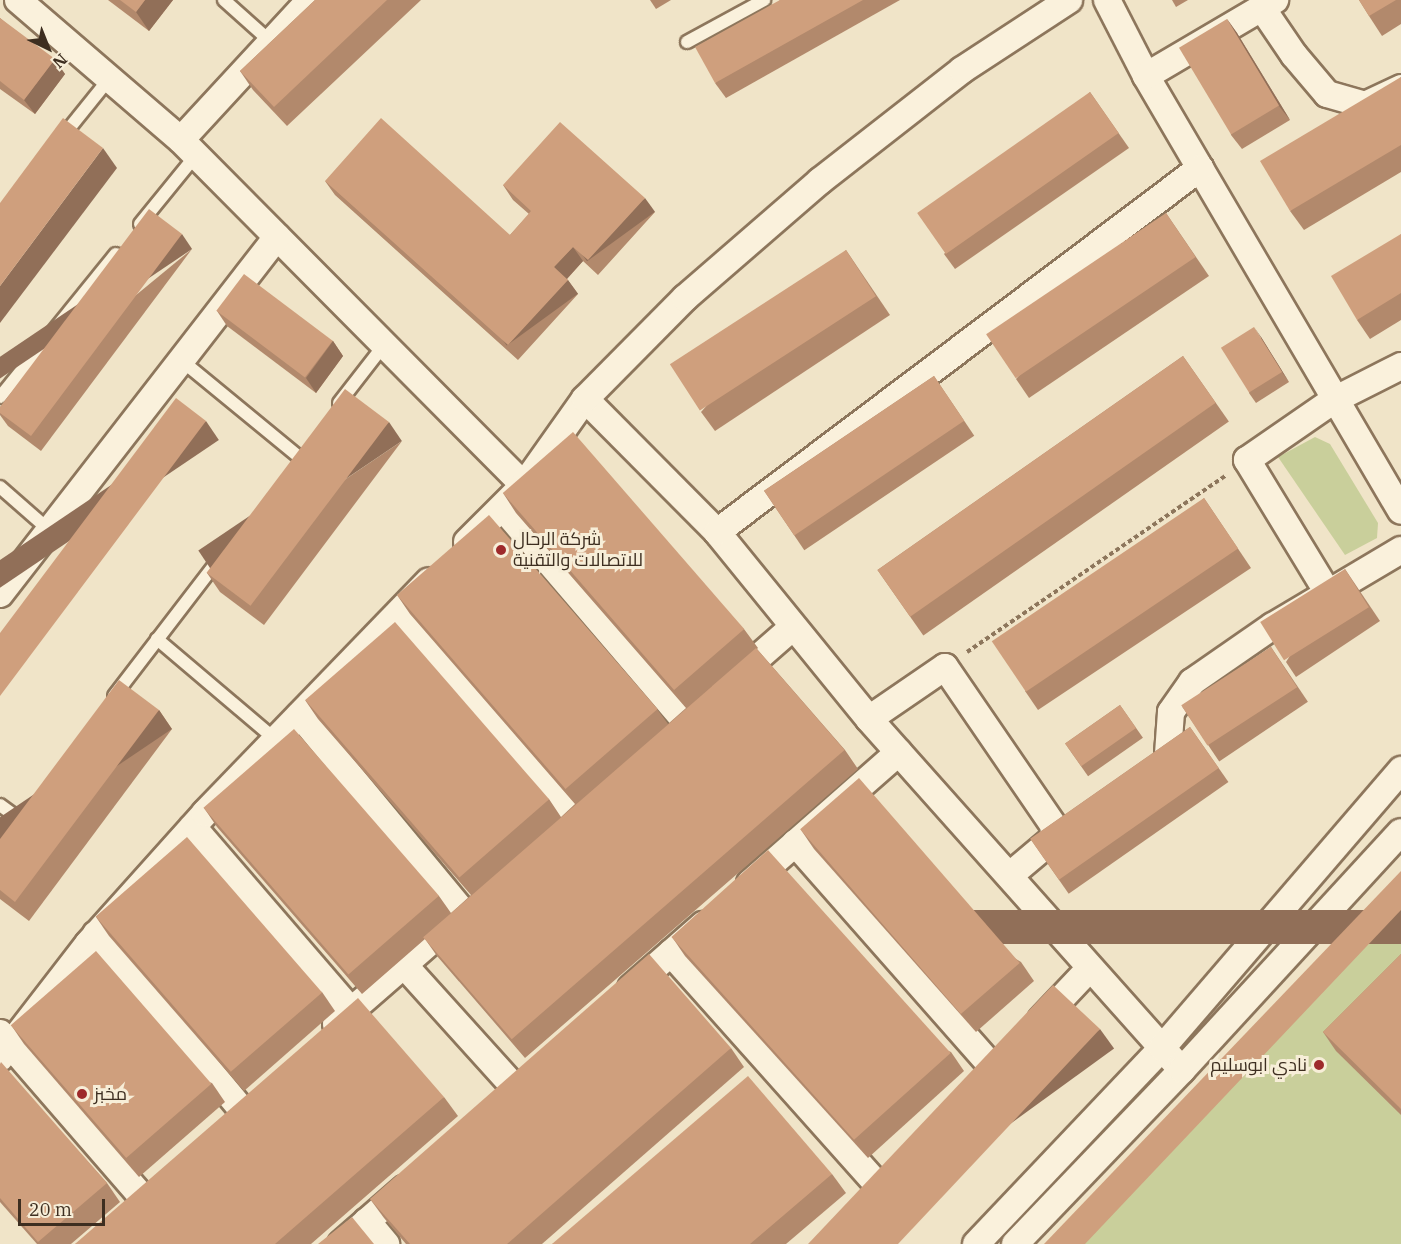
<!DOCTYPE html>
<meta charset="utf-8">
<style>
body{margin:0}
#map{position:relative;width:1401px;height:1244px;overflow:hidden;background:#f0e4c8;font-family:"IBM Plex Serif",Cairo,serif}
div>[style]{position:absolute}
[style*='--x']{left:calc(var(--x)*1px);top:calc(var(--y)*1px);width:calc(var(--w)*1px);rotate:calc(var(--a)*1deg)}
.green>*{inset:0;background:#c9cf9b}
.path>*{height:4px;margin-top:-2px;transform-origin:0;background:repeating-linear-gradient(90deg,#8d765c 0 4.5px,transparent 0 7.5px)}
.roads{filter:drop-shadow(2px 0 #8d765c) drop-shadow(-2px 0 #8d765c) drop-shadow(0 2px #8d765c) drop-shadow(0 -2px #8d765c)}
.service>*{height:12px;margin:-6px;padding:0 6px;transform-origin:6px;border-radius:6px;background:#faf1dc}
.minor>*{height:26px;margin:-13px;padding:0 13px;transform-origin:13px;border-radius:13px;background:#faf1dc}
.wall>*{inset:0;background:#b2896c;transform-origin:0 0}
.shaded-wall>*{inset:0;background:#916f58;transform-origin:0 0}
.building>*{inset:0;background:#cf9f7d;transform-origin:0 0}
.dots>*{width:16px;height:16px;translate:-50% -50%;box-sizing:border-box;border:3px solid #f7eed8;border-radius:50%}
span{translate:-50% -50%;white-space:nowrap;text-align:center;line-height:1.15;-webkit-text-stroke:6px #f7eed8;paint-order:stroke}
.poi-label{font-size:18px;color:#3d2e20}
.left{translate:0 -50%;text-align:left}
.right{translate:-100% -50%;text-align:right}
.north{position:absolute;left:18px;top:18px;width:60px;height:60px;-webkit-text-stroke:4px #f7eed8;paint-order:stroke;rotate:137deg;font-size:16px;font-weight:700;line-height:24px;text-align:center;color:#3d2e20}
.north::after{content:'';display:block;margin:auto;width:21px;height:27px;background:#3d2e20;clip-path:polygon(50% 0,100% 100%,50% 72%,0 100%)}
.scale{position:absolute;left:18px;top:1199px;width:87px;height:27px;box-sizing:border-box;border:3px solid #3d2e20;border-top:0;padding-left:8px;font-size:18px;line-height:21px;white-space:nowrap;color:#3d2e20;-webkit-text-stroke:4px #f7eed8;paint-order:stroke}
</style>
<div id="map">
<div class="green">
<i style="clip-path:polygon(1315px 437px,1330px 444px,1378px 523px,1377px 538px,1345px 555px,1278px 457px)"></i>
<i style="clip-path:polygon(1401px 885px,1401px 1244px,1073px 1244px)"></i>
</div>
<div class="path">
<i style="--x:967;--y:652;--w:314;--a:-34.3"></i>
</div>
<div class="roads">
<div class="service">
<i style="--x:224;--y:0;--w:63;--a:41.8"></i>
<i style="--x:687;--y:42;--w:88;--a:-28.6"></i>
<i style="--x:63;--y:136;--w:73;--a:-51.1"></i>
<i style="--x:140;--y:224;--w:89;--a:-50.9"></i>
<i style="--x:181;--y:360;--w:151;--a:39.4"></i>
<i style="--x:0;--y:397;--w:184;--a:-51"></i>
<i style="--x:339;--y:403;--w:73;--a:-52.2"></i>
<i style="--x:0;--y:487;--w:65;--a:41.3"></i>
<i style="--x:157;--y:639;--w:156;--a:40.3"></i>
<i style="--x:114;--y:696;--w:169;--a:-52.5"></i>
<i style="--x:0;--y:805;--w:24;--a:36"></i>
</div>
<div class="minor">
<i style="--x:18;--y:0;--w:215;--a:40.7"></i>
<i style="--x:310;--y:0;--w:190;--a:132.7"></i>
<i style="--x:181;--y:140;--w:486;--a:45.2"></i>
<i style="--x:1107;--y:0;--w:85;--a:62.8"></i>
<i style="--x:1146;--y:76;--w:504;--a:59.62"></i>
<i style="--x:1262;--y:8;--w:57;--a:55.8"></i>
<i style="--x:1294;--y:55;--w:51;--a:49.8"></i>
<i style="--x:1327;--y:94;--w:40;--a:16"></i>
<i style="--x:1365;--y:105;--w:40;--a:-25"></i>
<i style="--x:1146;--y:76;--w:150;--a:-30.5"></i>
<i style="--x:585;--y:399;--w:187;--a:45.2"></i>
<i style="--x:717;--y:532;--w:241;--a:50.9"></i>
<i style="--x:869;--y:719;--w:470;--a:48.3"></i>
<i style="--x:503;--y:508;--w:280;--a:49.5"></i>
<i style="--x:717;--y:532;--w:605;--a:-37"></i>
<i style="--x:467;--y:542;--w:81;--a:-45"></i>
<i style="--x:524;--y:485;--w:105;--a:-54.7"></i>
<i style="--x:585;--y:399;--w:142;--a:-45.3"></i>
<i style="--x:685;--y:298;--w:179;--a:-40.9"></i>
<i style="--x:820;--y:181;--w:180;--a:-38"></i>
<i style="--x:962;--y:70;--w:128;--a:-33.2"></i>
<i style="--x:1328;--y:593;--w:156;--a:-121.3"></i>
<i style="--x:1247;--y:460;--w:106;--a:-34.6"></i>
<i style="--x:1334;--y:400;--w:75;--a:-26.9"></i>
<i style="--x:0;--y:594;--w:452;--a:-52.2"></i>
<i style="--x:398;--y:614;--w:269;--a:49.2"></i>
<i style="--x:737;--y:676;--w:74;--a:-41.2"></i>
<i style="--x:300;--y:715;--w:257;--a:50.4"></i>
<i style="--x:869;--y:719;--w:92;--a:-34.4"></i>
<i style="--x:945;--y:667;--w:193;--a:55.6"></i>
<i style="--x:1054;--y:826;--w:13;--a:94"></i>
<i style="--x:1053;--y:839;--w:57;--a:139.9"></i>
<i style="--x:1168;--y:754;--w:42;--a:-85.9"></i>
<i style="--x:1171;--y:712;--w:37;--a:-55"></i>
<i style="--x:1192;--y:682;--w:98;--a:-34.7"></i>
<i style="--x:1273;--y:626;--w:149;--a:-30.7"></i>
<i style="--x:193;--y:827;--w:243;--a:49.3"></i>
<i style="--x:795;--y:843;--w:301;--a:48.6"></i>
<i style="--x:750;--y:883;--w:198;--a:-41.3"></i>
<i style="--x:96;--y:934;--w:230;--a:50.3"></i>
<i style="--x:671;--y:953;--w:316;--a:48.3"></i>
<i style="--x:404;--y:965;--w:167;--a:47.9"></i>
<i style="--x:631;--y:988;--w:96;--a:-41.2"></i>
<i style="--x:1041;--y:1020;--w:71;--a:-46.7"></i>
<i style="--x:336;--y:1024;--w:155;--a:-41.1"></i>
<i style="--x:0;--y:1033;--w:220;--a:49.1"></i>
<i style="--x:0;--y:1058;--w:144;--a:-52.3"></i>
<i style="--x:88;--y:944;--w:176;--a:-48.2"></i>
<i style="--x:205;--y:813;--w:322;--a:-46"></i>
<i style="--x:367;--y:1221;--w:30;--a:50"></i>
<i style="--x:341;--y:1244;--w:84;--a:-41.1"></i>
<i style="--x:976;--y:1244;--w:270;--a:-46.5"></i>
<i style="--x:1162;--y:1048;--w:367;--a:-49.3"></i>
<i style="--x:1015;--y:1244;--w:241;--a:-46.2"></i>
<i style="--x:1182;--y:1070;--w:323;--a:-47.4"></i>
</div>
</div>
<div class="wall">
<i style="clip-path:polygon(108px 0,173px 0,149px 31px)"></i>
<i style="clip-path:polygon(315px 0,421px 0,287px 126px,253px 90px,240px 71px)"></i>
<i style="clip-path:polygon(650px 0,671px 0,656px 9px)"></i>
<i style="clip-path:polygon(780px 0,900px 0,726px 98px,715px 83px)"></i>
<i style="clip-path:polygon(1172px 0,1188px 0,1176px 7px)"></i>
<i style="clip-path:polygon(1359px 0,1401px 0,1401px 24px,1382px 36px,1369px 16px)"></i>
<i style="clip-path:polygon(0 18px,65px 74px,35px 114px,0 89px)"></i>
<i style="clip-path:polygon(1227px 19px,1237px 33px,1290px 120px,1242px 149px,1231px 135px)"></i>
<i style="clip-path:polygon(1401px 77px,1401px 172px,1304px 230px,1290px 211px)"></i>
<i style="clip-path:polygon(1090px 92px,1129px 148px,955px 269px,944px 254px)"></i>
<i style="clip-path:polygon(325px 181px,510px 235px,529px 214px,513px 200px,503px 185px,655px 212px,598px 275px,583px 261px,567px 279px,578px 294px,518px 360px,335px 195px)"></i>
<i style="clip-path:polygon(1166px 213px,1209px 276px,1029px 398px,1016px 379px)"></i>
<i style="clip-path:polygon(1401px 234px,1401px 320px,1370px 339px,1357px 320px)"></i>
<i style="clip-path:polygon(192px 249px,41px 451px,8px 426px,0 415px,0 407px)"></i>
<i style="clip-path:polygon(846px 250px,890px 315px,715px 431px,701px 412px)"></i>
<i style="clip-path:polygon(217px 311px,333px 341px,343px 356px,316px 393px,227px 326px)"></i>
<i style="clip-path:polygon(1261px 337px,1289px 382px,1256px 403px,1249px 393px)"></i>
<i style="left:1183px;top:356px;width:80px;height:373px;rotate:55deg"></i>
<i style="left:934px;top:376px;width:72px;height:205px;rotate:56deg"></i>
<i style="clip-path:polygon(402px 441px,264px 625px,220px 592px,207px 573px)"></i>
<i style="clip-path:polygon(503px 493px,744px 629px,758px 648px,757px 649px,845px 750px,858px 769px,525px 1058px,437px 956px,425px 939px,362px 994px,217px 827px,204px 808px,439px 896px,451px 913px,471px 895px,318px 719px,305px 700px,549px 799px,561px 817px,575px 804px,410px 614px,397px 595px,657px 709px,668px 724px,686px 708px,516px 513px)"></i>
<i style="clip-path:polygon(1204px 498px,1251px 568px,1038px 710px,1025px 691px)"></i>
<i style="clip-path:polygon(1345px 569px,1380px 621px,1296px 677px,1286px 662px)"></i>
<i style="left:1271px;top:647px;width:66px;height:107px;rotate:56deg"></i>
<i style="left:1120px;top:705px;width:40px;height:67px;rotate:55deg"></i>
<i style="clip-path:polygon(159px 710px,172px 729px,29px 921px,0 899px,0 839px)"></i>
<i style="left:1190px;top:727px;width:67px;height:195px;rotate:55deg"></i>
<i style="clip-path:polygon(801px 830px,1021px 962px,1034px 981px,976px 1032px,814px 849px)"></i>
<i style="clip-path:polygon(96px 917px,322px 992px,335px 1011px,244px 1091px,109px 936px)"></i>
<i style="clip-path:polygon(672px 937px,951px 1052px,964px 1071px,868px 1158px,685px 956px)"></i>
<i style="clip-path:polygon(1401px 954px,1401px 1115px,1336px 1051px,1323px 1032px)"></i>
<i style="clip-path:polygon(11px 1025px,212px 1083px,225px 1102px,139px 1177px,24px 1044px)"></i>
<i style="clip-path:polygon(731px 1048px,744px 1067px,542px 1244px,406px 1244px,384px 1218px,370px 1199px)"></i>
<i style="clip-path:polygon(0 1064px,107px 1183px,120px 1202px,71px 1244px,37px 1244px,0 1202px)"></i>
<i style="clip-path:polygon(444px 1097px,458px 1116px,311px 1244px,75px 1244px)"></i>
<i style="clip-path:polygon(832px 1174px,846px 1193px,786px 1244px,552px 1244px)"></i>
</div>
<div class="shaded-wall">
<i style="clip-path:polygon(145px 0,173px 0,149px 31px,136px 12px)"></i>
<i style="clip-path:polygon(1227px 19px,1237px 33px,1290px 120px,1279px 106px)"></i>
<i style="clip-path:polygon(55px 59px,65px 74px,35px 114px,24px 100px)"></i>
<i style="clip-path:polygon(103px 148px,117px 168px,0 323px,0 286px)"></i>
<i style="left:645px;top:198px;width:17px;height:84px;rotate:54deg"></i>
<i style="left:182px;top:234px;width:18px;height:252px;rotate:56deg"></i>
<i style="clip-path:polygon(573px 247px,583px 261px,564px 282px,554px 267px)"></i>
<i style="left:568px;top:280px;width:17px;height:88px;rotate:54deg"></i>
<i style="clip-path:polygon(1254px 327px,1261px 337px,1289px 382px,1282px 372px)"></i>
<i style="clip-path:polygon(333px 341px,343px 356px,316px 393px,306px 378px)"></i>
<i style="left:206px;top:421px;width:23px;height:344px;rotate:56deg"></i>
<i style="left:389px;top:422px;width:23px;height:230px;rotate:56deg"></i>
<i style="left:159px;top:710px;width:23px;height:240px;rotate:56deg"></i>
<i style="left:1401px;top:910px;width:34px;height:460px;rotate:90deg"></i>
<i style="left:1100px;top:1029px;width:24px;height:295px;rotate:54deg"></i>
</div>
<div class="building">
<i style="clip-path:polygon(120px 0,145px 0,136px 12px)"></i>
<i style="clip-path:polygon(315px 0,387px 0,274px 107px,240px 71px)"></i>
<i style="clip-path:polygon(780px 0,863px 0,715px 83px,695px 47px)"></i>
<i style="clip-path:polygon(1359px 0,1396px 0,1369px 16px)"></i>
<i style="clip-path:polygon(0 18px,55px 59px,24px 100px,0 81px)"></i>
<i style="left:1227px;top:19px;width:101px;height:56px;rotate:59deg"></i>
<i style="clip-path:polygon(1401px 77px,1401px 145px,1290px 211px,1260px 161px)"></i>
<i style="left:1090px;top:92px;width:50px;height:211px;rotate:55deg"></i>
<i style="clip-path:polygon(63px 118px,103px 148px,0 286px,0 203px)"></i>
<i style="clip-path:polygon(381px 118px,510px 235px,531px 211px,503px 185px,560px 122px,645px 198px,588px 260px,573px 247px,554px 267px,568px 280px,508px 345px,325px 181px)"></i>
<i style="clip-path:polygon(149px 209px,182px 234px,31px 436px,0 413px,0 407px)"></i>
<i style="left:1166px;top:213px;width:53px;height:217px;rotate:56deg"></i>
<i style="clip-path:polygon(1401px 234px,1401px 293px,1357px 320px,1331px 276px)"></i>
<i style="left:846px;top:250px;width:55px;height:210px;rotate:57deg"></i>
<i style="left:244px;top:274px;width:111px;height:46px;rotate:37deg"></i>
<i style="left:1254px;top:327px;width:53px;height:39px;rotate:58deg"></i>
<i style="left:1183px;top:356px;width:57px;height:373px;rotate:55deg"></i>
<i style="left:934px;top:376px;width:54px;height:205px;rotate:56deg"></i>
<i style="left:345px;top:389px;width:55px;height:230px;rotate:37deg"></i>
<i style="clip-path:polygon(176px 398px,206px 421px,0 696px,0 633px)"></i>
<i style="left:573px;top:432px;width:261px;height:93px;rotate:49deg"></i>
<i style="left:1204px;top:498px;width:61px;height:256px;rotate:56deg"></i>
<i style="left:489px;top:515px;width:257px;height:122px;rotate:49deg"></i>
<i style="left:1345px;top:569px;width:45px;height:100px;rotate:58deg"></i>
<i style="left:395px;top:622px;width:235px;height:119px;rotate:49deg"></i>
<i style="left:1271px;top:647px;width:48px;height:107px;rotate:57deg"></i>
<i style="left:756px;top:648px;width:135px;height:441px;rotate:49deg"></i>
<i style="clip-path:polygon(119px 680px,159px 710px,15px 902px,0 890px,0 839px)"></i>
<i style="left:1120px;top:705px;width:28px;height:67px;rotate:55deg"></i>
<i style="left:1190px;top:727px;width:50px;height:195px;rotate:55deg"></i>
<i style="left:294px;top:729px;width:221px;height:120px;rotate:49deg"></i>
<i style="left:859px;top:778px;width:245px;height:78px;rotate:49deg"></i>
<i style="left:187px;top:837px;width:206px;height:121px;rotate:49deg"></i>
<i style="left:768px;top:850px;width:273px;height:130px;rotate:48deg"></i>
<i style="clip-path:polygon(1401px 871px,1401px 910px,1085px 1244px,1044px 1244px)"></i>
<i style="left:96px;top:951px;width:176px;height:113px;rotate:49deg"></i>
<i style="clip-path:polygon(649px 954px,731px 1048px,507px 1244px,410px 1244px,370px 1199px)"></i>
<i style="clip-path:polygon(1401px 954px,1401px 1109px,1323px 1032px)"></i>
<i style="clip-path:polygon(1053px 985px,1100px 1029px,898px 1244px,808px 1244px)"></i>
<i style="clip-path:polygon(358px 998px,444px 1097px,275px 1244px,75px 1244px)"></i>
<i style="clip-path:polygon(1px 1062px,107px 1183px,38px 1242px,0 1198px,0 1064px)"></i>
<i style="clip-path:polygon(748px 1076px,832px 1174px,750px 1244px,552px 1244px)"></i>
<i style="clip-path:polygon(352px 1217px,374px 1244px,318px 1244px)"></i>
</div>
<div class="dots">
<i style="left:501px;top:550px;background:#9e2a2b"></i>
<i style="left:1319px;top:1065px;background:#9e2a2b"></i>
<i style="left:82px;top:1094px;background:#9e2a2b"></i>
</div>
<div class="poi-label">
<span class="left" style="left:513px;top:550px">شركة الرحال<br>للاتصالات والتقنية</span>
<span class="right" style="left:1307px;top:1065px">نادي ابوسليم</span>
<span class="left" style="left:94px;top:1094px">مخبز</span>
</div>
<div class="north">N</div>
<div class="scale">20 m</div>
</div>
